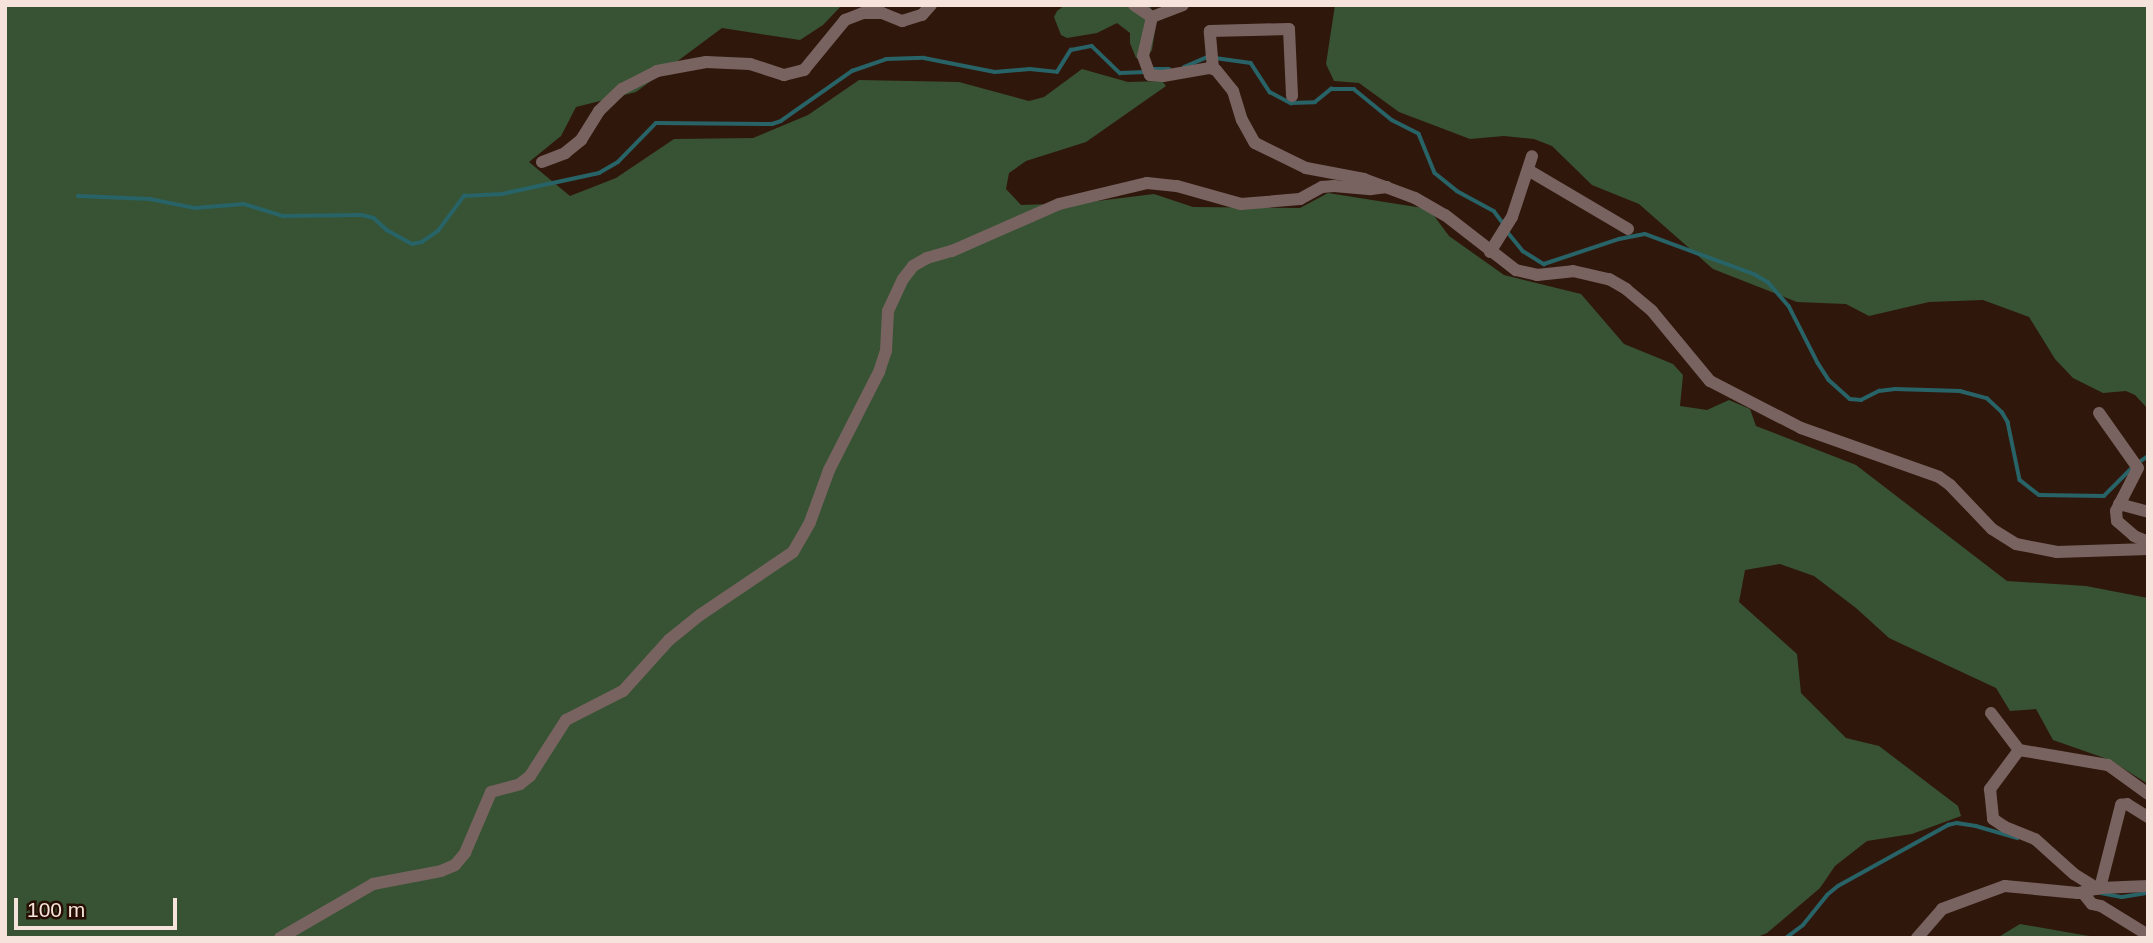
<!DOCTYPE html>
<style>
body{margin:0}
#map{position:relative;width:2153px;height:943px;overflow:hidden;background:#30170b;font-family:Arial,sans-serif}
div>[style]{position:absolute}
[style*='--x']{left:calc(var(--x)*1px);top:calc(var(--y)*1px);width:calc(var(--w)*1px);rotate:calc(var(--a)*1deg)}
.forest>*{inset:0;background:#375333}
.stream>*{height:3.5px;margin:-1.75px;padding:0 1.75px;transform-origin:1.75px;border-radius:1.75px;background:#286367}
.street>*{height:12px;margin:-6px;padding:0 6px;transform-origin:6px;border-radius:6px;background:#786360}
span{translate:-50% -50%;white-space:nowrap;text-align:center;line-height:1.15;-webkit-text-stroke:5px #260e03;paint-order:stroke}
.frame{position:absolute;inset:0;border:7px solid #f6e4dc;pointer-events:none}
.scale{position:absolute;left:14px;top:898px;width:163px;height:32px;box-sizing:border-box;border:4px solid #f6e4dc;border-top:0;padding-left:9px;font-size:21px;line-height:24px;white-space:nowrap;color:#f6e4dc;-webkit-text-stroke:5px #260e03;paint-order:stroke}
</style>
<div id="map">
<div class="forest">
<i style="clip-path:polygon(5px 5px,842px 5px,823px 25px,800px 40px,722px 28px,636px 92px,576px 107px,561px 136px,529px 162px,570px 196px,616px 178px,674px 139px,753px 138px,808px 115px,859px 80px,959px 82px,1029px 101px,1044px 97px,1082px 69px,1128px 82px,1162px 81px,1166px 86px,1086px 142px,1026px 161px,1009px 173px,1006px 189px,1021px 205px,1081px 203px,1154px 194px,1193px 207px,1300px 208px,1328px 193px,1429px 209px,1449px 236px,1504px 275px,1581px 294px,1624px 344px,1673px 364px,1683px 375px,1680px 406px,1707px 410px,1729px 400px,1750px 409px,1756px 426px,1856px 465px,2007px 581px,2086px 586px,2148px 598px,2148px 784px,2110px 760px,2053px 740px,2036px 709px,2010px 711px,1996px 688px,1889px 638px,1856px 608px,1814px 576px,1780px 564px,1745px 570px,1739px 602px,1797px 654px,1801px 693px,1846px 738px,1879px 746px,1958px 806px,1961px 816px,1912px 834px,1867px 841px,1835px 866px,1820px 888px,1767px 933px,1755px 938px,5px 938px)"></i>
<i style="clip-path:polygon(1065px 5px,1150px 5px,1156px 25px,1152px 50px,1148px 56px,1136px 58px,1130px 43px,1130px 33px,1117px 23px,1097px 33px,1067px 38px,1061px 35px,1054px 17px,1057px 11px)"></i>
<i style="clip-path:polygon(1335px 5px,2148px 5px,2148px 409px,2135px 395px,2126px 391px,2103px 393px,2073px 378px,2055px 359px,2029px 317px,1983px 300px,1929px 302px,1869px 316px,1846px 304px,1797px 302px,1713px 269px,1639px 204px,1592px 185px,1552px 146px,1534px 139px,1504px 136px,1470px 139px,1399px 112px,1359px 83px,1334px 81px,1326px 64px)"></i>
<i style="clip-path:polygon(2020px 924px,2083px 935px,2104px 938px,1997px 938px)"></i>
</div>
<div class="stream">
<i style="--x:1184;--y:67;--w:26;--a:-23"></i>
<i style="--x:1208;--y:57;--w:43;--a:7.9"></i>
<i style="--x:1251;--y:63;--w:35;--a:57"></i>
<i style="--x:1270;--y:92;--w:24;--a:28"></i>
<i style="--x:1291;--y:103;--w:24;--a:-2"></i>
<i style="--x:1315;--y:102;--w:21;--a:-39"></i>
<i style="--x:1331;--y:89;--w:23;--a:0"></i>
<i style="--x:1354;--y:89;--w:49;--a:39.2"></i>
<i style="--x:1392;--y:120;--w:30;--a:27"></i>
<i style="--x:1419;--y:134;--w:42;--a:67.7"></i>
<i style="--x:1435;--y:173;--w:28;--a:39"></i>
<i style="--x:1457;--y:191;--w:42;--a:28.4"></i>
<i style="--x:1494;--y:211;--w:15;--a:53"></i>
<i style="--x:1153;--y:69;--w:16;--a:0"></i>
<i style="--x:78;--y:196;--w:72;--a:2.4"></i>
<i style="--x:150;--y:199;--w:46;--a:11.3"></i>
<i style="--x:195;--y:208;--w:49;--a:-4.7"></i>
<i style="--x:244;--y:204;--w:41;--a:17.1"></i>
<i style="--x:283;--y:216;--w:79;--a:-0.7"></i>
<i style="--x:362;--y:215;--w:12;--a:14"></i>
<i style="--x:374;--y:218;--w:18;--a:43"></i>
<i style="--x:387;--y:230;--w:29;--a:29"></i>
<i style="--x:412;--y:244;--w:10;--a:-11"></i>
<i style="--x:422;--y:242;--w:19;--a:-35"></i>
<i style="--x:438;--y:231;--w:44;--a:-53.4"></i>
<i style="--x:464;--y:196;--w:38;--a:-3"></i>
<i style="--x:502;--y:194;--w:99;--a:-12.2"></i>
<i style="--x:599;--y:173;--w:22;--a:-30"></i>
<i style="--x:618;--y:162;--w:54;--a:-45.7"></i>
<i style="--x:656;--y:123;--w:116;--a:0.5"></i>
<i style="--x:772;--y:124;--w:9;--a:-18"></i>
<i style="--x:781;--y:121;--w:87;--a:-35.2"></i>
<i style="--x:852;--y:71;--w:36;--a:-19"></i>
<i style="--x:886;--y:59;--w:38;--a:-2"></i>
<i style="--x:924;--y:58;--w:72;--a:11.2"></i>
<i style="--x:995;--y:72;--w:35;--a:-5"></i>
<i style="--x:1030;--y:69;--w:27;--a:6"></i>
<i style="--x:1057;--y:72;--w:26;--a:-58"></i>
<i style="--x:1071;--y:50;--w:21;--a:-11"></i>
<i style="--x:1092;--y:46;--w:39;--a:44"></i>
<i style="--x:1120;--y:73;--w:26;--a:-2"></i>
<i style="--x:1506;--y:230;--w:27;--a:51"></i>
<i style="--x:1523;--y:251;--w:25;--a:32"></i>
<i style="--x:1544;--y:264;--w:79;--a:-18.4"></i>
<i style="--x:1619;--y:239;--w:26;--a:-11"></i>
<i style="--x:1645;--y:234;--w:116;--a:20.2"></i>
<i style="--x:1754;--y:274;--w:16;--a:30"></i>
<i style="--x:1768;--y:282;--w:32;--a:49"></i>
<i style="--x:1789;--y:306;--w:64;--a:63"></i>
<i style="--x:1818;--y:363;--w:20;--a:57"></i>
<i style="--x:1829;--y:380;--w:28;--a:42"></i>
<i style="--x:1850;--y:399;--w:11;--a:5"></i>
<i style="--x:1861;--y:400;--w:20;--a:-27"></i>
<i style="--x:1879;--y:391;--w:16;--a:-7"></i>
<i style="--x:1895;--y:389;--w:65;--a:1.8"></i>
<i style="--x:1960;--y:391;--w:28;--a:15"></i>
<i style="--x:1987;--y:398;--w:21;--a:43"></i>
<i style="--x:2002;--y:412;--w:12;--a:59"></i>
<i style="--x:2008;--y:422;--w:59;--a:78.3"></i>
<i style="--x:2020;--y:480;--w:24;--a:38"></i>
<i style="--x:2039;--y:495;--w:65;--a:0.9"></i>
<i style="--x:2104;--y:496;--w:40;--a:-45"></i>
<i style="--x:2138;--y:463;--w:12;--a:-35"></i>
<i style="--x:2101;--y:893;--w:21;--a:11"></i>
<i style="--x:2122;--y:897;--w:26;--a:-9"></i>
<i style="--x:1786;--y:938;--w:21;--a:-37"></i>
<i style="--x:1803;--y:925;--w:38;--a:-51"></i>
<i style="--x:1827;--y:895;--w:14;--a:-39"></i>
<i style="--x:1838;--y:886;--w:126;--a:-29"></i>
<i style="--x:1948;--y:825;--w:9;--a:-13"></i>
<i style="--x:1957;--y:823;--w:19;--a:9"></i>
<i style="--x:1976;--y:826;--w:43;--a:16.3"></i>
</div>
<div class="street">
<i style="--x:1134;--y:5;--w:22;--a:34"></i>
<i style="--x:1152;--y:17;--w:40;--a:103"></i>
<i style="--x:1143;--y:56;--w:20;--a:70"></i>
<i style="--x:1150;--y:75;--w:13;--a:4"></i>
<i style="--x:1163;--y:76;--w:48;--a:-9.7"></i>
<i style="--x:1210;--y:68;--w:6;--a:18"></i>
<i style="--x:1216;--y:70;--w:27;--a:51"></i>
<i style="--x:1233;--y:91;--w:30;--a:73"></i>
<i style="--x:1242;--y:120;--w:26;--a:61"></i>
<i style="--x:1255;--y:143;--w:57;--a:26.1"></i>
<i style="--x:1306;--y:168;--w:59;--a:10.7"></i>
<i style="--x:1364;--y:179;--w:54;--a:20.4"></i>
<i style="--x:1415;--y:198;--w:34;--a:30"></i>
<i style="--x:1445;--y:215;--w:90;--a:37.8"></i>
<i style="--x:1516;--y:270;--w:22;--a:13"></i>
<i style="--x:1537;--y:275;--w:36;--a:-6"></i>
<i style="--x:1573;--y:271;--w:37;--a:13"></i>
<i style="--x:1609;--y:279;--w:20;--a:30"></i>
<i style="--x:1626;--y:289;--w:34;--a:40"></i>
<i style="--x:1652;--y:311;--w:91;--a:50.4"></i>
<i style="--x:1710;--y:381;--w:102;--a:27.3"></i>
<i style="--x:1801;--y:428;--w:146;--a:19.5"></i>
<i style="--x:1939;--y:477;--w:14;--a:36"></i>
<i style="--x:1950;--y:485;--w:61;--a:46.3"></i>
<i style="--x:1992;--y:529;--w:28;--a:32"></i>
<i style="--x:2016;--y:544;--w:42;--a:11"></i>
<i style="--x:2057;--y:552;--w:91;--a:-1.9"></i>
<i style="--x:1152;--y:17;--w:33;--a:-21"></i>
<i style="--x:1213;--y:69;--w:38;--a:-95"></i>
<i style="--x:1210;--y:31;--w:79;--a:-1.5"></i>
<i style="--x:1289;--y:29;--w:67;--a:87.4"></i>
<i style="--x:542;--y:162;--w:25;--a:-21"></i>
<i style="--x:565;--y:153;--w:21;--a:-39"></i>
<i style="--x:581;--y:140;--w:34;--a:-58"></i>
<i style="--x:599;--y:111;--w:32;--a:-44"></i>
<i style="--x:622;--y:89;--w:39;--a:-27"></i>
<i style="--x:657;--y:71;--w:50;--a:-10.4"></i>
<i style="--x:706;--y:62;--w:44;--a:2.6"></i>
<i style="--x:750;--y:64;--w:36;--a:18"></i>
<i style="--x:784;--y:75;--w:21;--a:-14"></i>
<i style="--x:804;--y:70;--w:65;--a:-50.6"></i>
<i style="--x:845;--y:20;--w:19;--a:-21"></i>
<i style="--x:863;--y:13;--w:19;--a:0"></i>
<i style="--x:882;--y:13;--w:22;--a:22"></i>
<i style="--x:902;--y:21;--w:21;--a:-17"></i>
<i style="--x:922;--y:15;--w:13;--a:-48"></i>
<i style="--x:1528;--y:170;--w:116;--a:30.5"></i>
<i style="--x:1490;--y:252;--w:41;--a:-57.8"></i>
<i style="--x:1512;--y:217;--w:64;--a:-71.8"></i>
<i style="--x:2099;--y:413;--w:67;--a:54.7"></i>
<i style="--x:2138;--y:468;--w:48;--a:117.1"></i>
<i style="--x:2116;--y:511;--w:10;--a:84"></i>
<i style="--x:2117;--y:521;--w:23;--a:41"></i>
<i style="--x:2134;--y:536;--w:15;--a:23"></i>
<i style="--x:2119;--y:504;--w:30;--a:15"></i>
<i style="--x:1991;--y:713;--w:46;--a:52.9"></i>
<i style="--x:2019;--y:750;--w:90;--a:9.6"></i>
<i style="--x:2108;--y:765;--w:49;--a:35.9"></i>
<i style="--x:2019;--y:750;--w:49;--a:126.6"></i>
<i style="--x:1990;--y:789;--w:30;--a:84"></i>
<i style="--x:1993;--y:819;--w:14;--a:34"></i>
<i style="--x:2005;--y:827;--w:32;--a:22"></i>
<i style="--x:2035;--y:839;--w:52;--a:41.9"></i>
<i style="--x:2074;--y:874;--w:28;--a:32"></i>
<i style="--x:2100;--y:888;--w:86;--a:-75.8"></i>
<i style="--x:2121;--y:805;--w:6;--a:-9"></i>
<i style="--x:2127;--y:804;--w:25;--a:32"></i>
<i style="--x:2083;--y:893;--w:14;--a:51"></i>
<i style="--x:2092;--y:904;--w:9;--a:13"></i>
<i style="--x:2101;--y:906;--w:55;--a:31.7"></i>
<i style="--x:280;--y:938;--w:108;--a:-30.1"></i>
<i style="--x:373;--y:884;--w:69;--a:-10.8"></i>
<i style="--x:441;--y:871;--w:15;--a:-23"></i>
<i style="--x:455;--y:865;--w:16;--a:-50"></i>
<i style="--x:465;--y:853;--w:66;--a:-66.9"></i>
<i style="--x:491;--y:792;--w:30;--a:-15"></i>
<i style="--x:520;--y:784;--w:13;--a:-39"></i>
<i style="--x:530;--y:776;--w:67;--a:-57.3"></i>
<i style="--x:566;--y:720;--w:64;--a:-27"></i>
<i style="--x:623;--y:691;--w:69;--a:-48"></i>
<i style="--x:669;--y:640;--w:40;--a:-39"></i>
<i style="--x:700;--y:615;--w:112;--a:-34.1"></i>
<i style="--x:793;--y:552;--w:34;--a:-60"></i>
<i style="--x:810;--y:522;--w:55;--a:-69.9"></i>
<i style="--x:829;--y:470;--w:110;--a:-63"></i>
<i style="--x:879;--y:372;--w:22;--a:-72"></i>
<i style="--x:886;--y:351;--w:40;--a:-87.1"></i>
<i style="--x:888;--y:311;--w:35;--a:-65"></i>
<i style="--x:903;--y:279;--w:16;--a:-52"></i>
<i style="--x:913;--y:266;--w:16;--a:-30"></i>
<i style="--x:927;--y:258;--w:26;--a:-16"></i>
<i style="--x:952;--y:251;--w:117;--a:-23.7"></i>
<i style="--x:1059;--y:204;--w:90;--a:-13.4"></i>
<i style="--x:1147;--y:183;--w:30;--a:6"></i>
<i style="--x:1177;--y:186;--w:66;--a:15.7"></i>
<i style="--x:1241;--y:204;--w:59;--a:-4.8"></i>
<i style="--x:1300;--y:199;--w:25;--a:-29"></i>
<i style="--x:1322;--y:187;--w:12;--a:-5"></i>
<i style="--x:1334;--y:186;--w:37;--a:5"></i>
<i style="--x:1371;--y:189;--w:16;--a:-7"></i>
<i style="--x:1917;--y:938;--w:38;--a:-49"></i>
<i style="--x:1942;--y:909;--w:67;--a:-20.1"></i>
<i style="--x:2005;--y:886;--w:73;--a:5.5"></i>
<i style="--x:2078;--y:893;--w:23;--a:-13"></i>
<i style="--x:2100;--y:888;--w:48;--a:-2.4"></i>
</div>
<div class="frame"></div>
<div class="scale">100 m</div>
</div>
